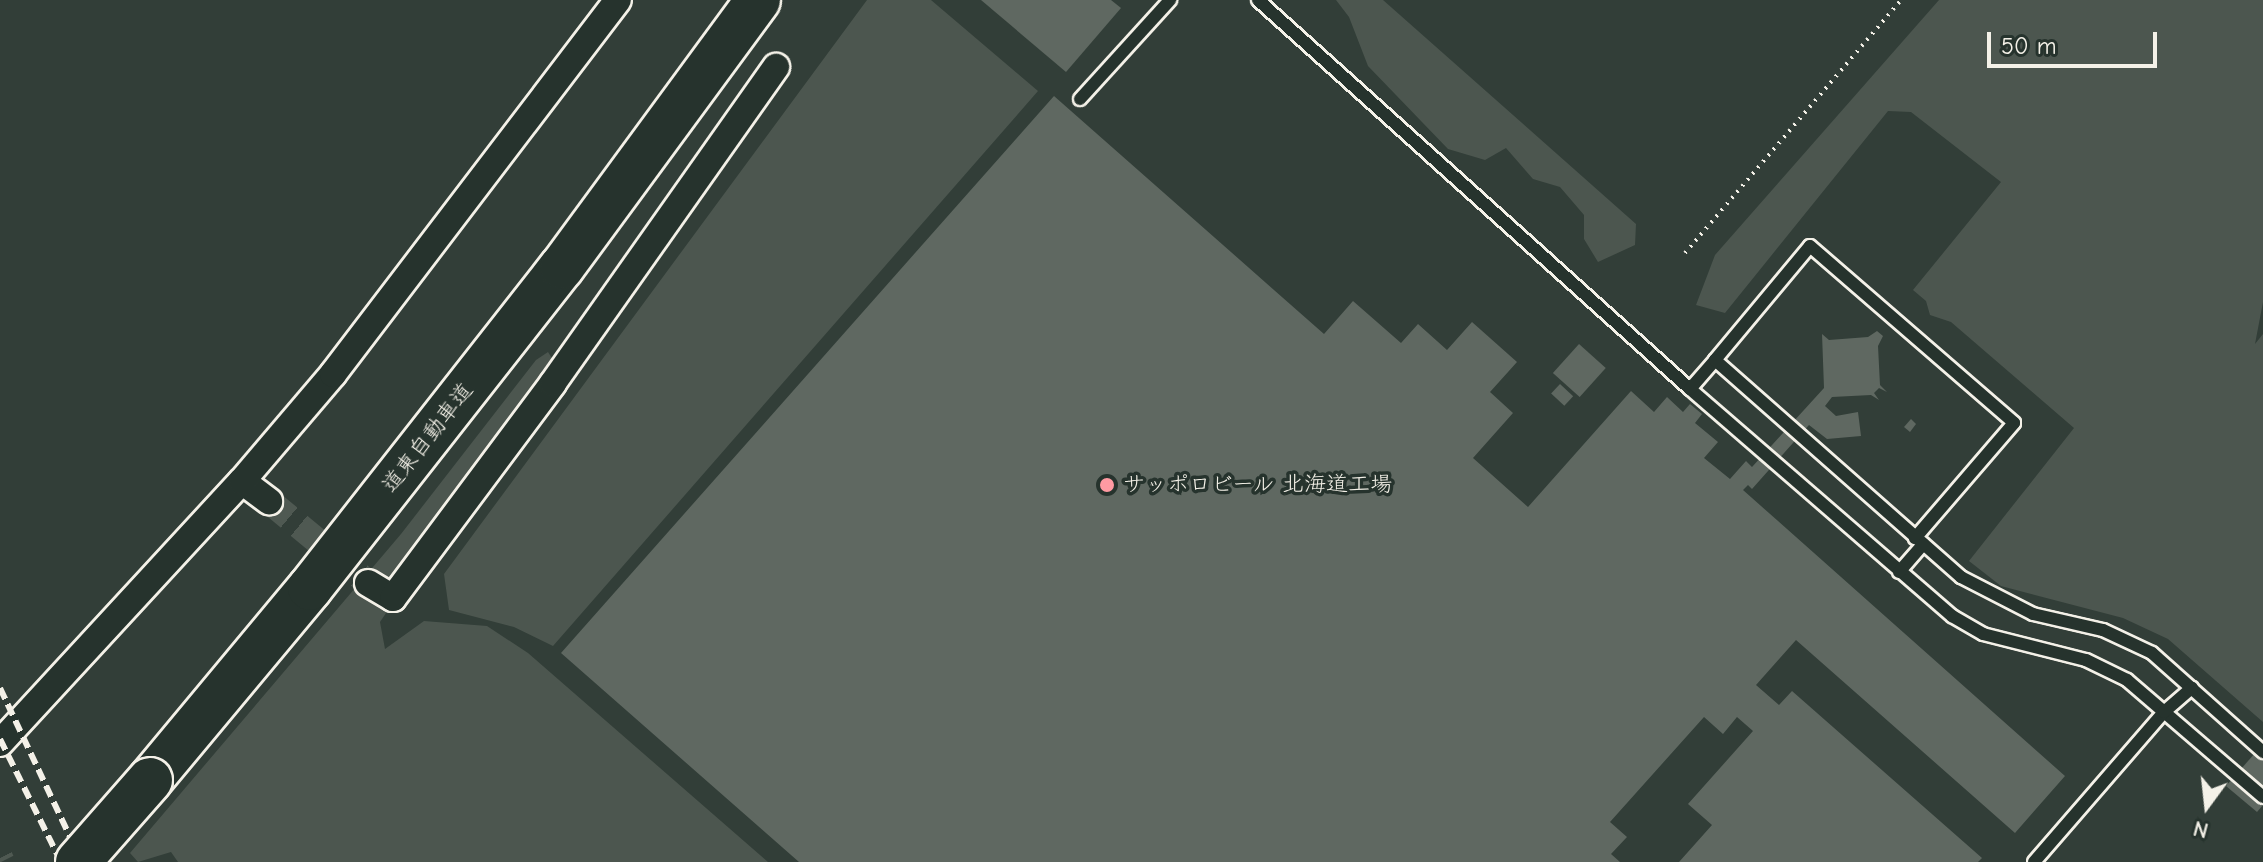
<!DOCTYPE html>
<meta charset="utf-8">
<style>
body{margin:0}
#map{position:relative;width:2263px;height:862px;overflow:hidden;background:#323e38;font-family:"Comic Neue","Klee One",sans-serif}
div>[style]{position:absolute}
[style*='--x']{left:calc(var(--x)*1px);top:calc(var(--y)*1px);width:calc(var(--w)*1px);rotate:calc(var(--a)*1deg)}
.green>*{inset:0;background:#4c564f}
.building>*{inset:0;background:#5f6861;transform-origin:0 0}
.minor-tunnel>*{height:26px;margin-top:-13px;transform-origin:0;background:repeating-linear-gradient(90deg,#4f5952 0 26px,transparent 0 39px)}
.path>*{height:4px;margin-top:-2px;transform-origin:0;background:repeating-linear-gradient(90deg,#f4f1e8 0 2px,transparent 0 8px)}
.roads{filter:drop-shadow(2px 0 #f4f1e8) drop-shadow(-2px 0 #f4f1e8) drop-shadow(0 2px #f4f1e8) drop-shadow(0 -2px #f4f1e8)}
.service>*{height:12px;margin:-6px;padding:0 6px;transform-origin:6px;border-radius:6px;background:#26332d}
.minor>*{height:26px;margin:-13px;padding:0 13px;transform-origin:13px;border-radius:13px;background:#26332d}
.motorway>*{height:44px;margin:-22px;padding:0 22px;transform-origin:22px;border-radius:22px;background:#26332d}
.rail>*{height:6px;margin-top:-3px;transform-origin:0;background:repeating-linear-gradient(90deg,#f4f1e8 0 12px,transparent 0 18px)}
.bridges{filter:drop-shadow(2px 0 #f4f1e8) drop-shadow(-2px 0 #f4f1e8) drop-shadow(0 2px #f4f1e8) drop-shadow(0 -2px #f4f1e8)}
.motorway-bridge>*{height:44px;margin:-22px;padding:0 22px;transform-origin:22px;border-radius:22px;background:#26332d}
.dots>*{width:22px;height:22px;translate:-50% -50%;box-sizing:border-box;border:4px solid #26332d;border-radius:50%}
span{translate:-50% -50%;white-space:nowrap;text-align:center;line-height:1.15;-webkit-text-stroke:7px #26332d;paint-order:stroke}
.street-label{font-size:22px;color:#f4f1e8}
.poi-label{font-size:22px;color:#f4f1e8}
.left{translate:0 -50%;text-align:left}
.north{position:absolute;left:2167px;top:766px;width:80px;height:80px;-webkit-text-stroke:6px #26332d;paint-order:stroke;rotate:195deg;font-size:22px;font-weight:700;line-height:32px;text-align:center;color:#f4f1e8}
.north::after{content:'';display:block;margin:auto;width:28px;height:36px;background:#f4f1e8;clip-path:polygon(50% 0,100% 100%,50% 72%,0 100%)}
.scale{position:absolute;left:1987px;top:32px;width:170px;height:36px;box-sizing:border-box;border:4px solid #f4f1e8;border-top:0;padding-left:10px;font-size:24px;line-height:28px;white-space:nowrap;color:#f4f1e8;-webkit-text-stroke:6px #26332d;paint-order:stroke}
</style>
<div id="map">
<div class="green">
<i style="clip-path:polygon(867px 0,931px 0,1038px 91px,553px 646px,514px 627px,449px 610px,444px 574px)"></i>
<i style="clip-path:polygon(1336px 0,1383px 0,1636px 224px,1635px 245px,1598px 262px,1584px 239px,1584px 215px,1560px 187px,1533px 179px,1506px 148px,1485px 160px,1448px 149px,1368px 66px,1349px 17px)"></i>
<i style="clip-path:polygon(1939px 0,2263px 0,2263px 302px,2255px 344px,2263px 334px,2263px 722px,2168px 639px,2123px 618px,2001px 586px,1969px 561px,2074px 428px,1951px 322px,1930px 315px,1926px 301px,1913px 290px,2001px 182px,1911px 112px,1888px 111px,1725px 313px,1696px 305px,1715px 255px)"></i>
<i style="clip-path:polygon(548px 352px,555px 363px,380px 622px,385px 649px,424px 621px,487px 626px,528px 653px,768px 862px,178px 862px,171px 852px,138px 862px,130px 853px,401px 534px,536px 360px)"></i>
</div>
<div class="building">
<i style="clip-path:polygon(981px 0,1111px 0,1121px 8px,1066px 72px)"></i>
<i style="clip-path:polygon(1054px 96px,1324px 334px,1353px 301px,1401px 343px,1418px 324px,1447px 350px,1472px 322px,1517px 362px,1490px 392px,1513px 413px,1473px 458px,1528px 507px,1631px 391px,1654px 412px,1667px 397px,1683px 412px,1690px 404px,1702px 414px,1695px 423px,1718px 442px,1704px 458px,1730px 479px,1746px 461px,1752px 467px,1824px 388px,1822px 334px,1829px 340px,1868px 337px,1877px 331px,1883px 336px,1878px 346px,1880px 385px,1887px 392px,1879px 388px,1874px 393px,1879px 400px,1871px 395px,1832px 397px,1825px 406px,1836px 416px,1858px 412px,1861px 436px,1827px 439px,1809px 425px,1752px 489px,1748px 485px,1743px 490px,2065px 776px,2015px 833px,1796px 640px,1756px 685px,1779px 705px,1792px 691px,1982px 858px,1978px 862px,1679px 862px,1712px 825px,1688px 804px,1753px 731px,1737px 717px,1723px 734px,1704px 717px,1610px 822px,1627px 837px,1611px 854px,1620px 862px,799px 862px,561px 653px)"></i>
<i style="left:1579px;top:344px;width:36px;height:39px;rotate:42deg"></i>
<i style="left:1560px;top:384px;width:18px;height:13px;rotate:43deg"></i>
<i style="clip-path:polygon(1911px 419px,1916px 424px,1910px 432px,1904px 427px)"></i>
<i style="clip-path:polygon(2263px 744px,2263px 805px,2257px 812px,2226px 786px)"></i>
</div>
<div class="minor-tunnel">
<i style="--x:269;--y:501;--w:129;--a:39.6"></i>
<i style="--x:0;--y:858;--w:4;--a:63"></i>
</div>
<div class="path">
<i style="--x:1685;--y:253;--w:333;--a:-49.5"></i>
</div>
<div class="roads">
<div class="service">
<i style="--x:1258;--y:0;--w:581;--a:42"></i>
<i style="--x:1690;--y:389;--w:347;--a:40.9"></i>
<i style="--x:1952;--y:616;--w:36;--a:30"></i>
<i style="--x:1983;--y:634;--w:106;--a:14.2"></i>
<i style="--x:2086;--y:660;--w:46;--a:26"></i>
<i style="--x:2127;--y:680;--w:179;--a:40.7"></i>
<i style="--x:1080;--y:99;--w:134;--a:-47.7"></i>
<i style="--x:1715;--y:360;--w:148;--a:-50.2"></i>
<i style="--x:1810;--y:246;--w:270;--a:40.9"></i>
<i style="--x:2014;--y:423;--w:152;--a:130.7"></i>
<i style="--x:1690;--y:389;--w:38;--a:-49"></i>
<i style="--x:1715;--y:360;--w:328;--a:41.4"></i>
<i style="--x:1961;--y:577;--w:81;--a:27.2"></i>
<i style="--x:2033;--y:614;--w:72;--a:12.9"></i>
<i style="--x:2103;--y:630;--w:54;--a:25.1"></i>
<i style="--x:2152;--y:653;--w:149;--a:41.7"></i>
<i style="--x:1899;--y:572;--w:37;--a:-49"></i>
<i style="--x:2034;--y:862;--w:198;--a:-49.1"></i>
<i style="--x:2164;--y:712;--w:37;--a:-41"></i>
</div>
<div class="minor">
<i style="--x:242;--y:481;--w:34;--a:37"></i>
<i style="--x:368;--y:583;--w:29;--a:31"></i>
<i style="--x:393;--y:598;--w:268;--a:-53.3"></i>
<i style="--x:553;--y:383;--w:387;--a:-54.8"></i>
<i style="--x:0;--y:743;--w:357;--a:-47.3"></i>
<i style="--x:242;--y:481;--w:140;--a:-49.6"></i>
<i style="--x:333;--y:374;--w:470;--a:-52.7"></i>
</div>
<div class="motorway">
<i style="--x:150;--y:780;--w:250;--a:-50.2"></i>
<i style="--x:310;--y:588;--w:408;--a:-51.9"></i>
<i style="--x:562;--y:267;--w:331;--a:-53.7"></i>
</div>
</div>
<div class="rail">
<i style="--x:0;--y:688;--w:192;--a:64.8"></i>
<i style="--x:0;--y:739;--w:137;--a:63.6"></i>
</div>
<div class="bridges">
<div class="motorway-bridge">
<i style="--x:78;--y:862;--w:109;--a:-48.7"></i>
</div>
</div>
<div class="dots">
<i style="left:1107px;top:485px;background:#ff9aa2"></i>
</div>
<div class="street-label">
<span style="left:428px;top:438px;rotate:-52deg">道東自動車道</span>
</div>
<div class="poi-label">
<span class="left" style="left:1123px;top:485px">サッポロビール 北海道工場</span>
</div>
<div class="north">N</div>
<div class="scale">50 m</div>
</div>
